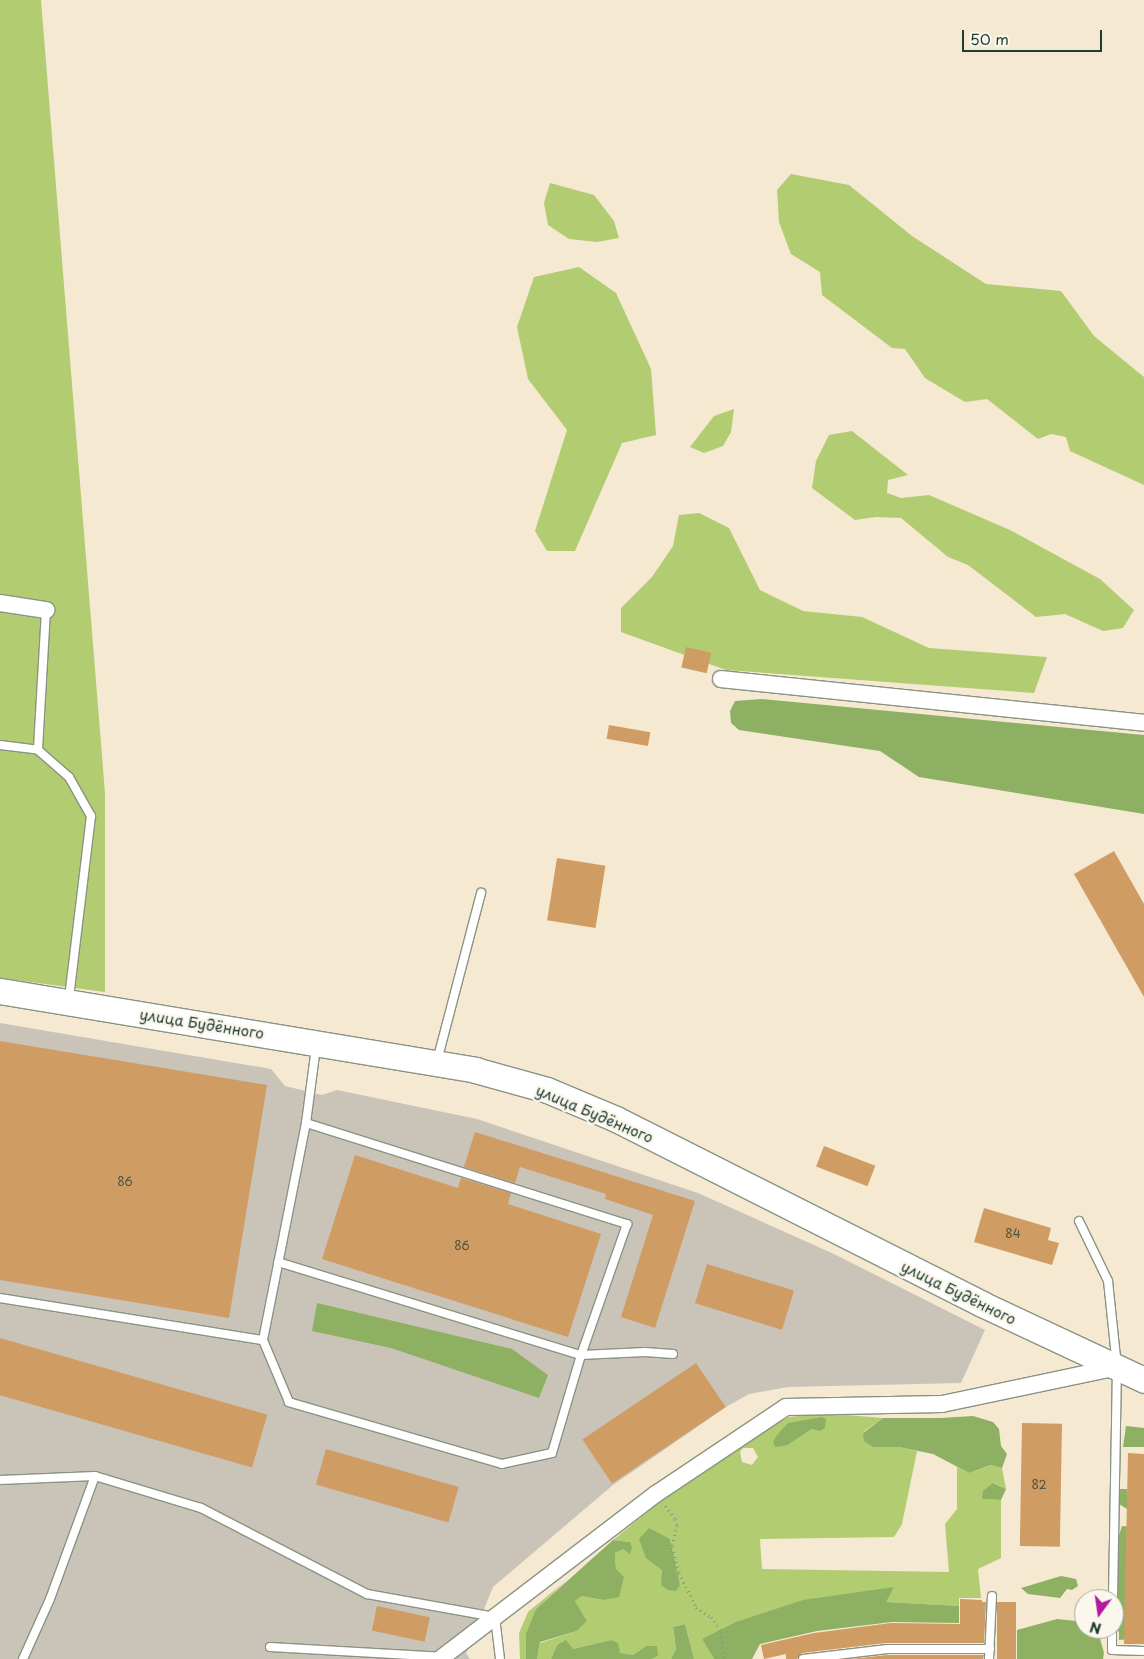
<!DOCTYPE html>
<meta charset="utf-8">
<style>
body{margin:0}
#map{position:relative;width:1144px;height:1659px;overflow:hidden;background:#f5e9d2;font-family:"Playpen Sans",sans-serif}
div>[style]{position:absolute}
[style*='--x']{left:calc(var(--x)*1px);top:calc(var(--y)*1px);width:calc(var(--w)*1px);rotate:calc(var(--a)*1deg)}
.industrial>*{inset:0;background:#cac3b8}
.green>*{inset:0;background:#b2cc71}
.forest>*{inset:0;background:#8db063}
.building>*{inset:0;background:#cf9c64;transform-origin:0 0}
.path>*{height:3px;margin-top:-1.5px;transform-origin:0;background:repeating-linear-gradient(90deg,#8a9383 0 1px,transparent 0 5px)}
.roads{filter:drop-shadow(1px 0 #8a9383) drop-shadow(-1px 0 #8a9383) drop-shadow(0 1px #8a9383) drop-shadow(0 -1px #8a9383)}
.lane>*{height:8px;margin:-4px;padding:0 4px;transform-origin:4px;border-radius:4px;background:#fff}
.street>*{height:16px;margin:-8px;padding:0 8px;transform-origin:8px;border-radius:8px;background:#fff}
.primary>*{height:25px;margin:-12.5px;padding:0 12.5px;transform-origin:12.5px;border-radius:12.5px;background:#fff}
span{translate:-50% -50%;white-space:nowrap;text-align:center;line-height:1.15;-webkit-text-stroke:5px #fbf7ec;paint-order:stroke}
.number-label{font-size:12px;color:#4b5540}
.number-label span{-webkit-text-stroke-width:0}
.street-label{font-size:15px;color:#1f3d34}
.north{position:absolute;left:1074px;top:1589px;width:50px;height:50px;box-sizing:border-box;background:#fbf7ec;border:1px solid #a3ada2;border-radius:50%;rotate:194deg;font-size:14px;font-weight:700;line-height:20px;text-align:center;color:#1f3d34}
.north::after{content:'';display:block;margin:auto;width:18px;height:22px;background:#b5179e;clip-path:polygon(50% 0,100% 100%,50% 72%,0 100%)}
.scale{position:absolute;left:962px;top:30px;width:140px;height:22px;box-sizing:border-box;border:2px solid #1f3d34;border-top:0;padding-left:6px;font-size:15px;line-height:18px;white-space:nowrap;color:#1f3d34;-webkit-text-stroke:4px #fbf7ec;paint-order:stroke}
</style>
<div id="map">
<div class="industrial">
<i style="clip-path:polygon(0 1023px,271px 1069px,285px 1086px,322px 1095px,337px 1090px,477px 1119px,698px 1193px,834px 1254px,985px 1330px,961px 1383px,788px 1387px,749px 1394px,726px 1407px,613px 1485px,493px 1587px,466px 1653px,470px 1659px,0 1659px)"></i>
</div>
<div class="green">
<i style="clip-path:polygon(0 0,41px 0,105px 793px,105px 992px,0 978px)"></i>
<i style="clip-path:polygon(791px 174px,849px 185px,912px 236px,986px 284px,1061px 291px,1094px 336px,1144px 377px,1144px 485px,1070px 451px,1066px 437px,1051px 434px,1038px 439px,987px 399px,965px 402px,925px 378px,905px 349px,892px 348px,822px 295px,820px 272px,791px 254px,779px 222px,777px 190px)"></i>
<i style="clip-path:polygon(550px 183px,594px 195px,614px 221px,619px 238px,597px 242px,569px 239px,548px 225px,544px 203px)"></i>
<i style="clip-path:polygon(579px 267px,616px 293px,651px 369px,656px 435px,622px 443px,575px 551px,547px 551px,535px 531px,567px 430px,528px 379px,517px 327px,534px 277px)"></i>
<i style="clip-path:polygon(734px 409px,731px 432px,723px 446px,704px 453px,690px 447px,714px 416px)"></i>
<i style="clip-path:polygon(852px 431px,908px 475px,888px 480px,887px 493px,901px 498px,929px 495px,1010px 530px,1100px 579px,1134px 610px,1123px 628px,1103px 631px,1065px 614px,1036px 617px,968px 565px,948px 557px,901px 518px,876px 517px,855px 520px,812px 488px,816px 461px,829px 435px)"></i>
<i style="clip-path:polygon(699px 513px,729px 528px,760px 590px,803px 611px,862px 617px,929px 648px,1047px 657px,1034px 693px,726px 670px,621px 632px,621px 608px,652px 577px,673px 546px,679px 515px)"></i>
<i style="clip-path:polygon(evenodd,822px 1413px,883px 1418px,863px 1432px,873px 1446px,899px 1447px,917px 1451px,902px 1524px,894px 1537px,760px 1539px,762px 1569px,949px 1572px,945px 1524px,957px 1509px,957px 1467px,969px 1473px,992px 1465px,1002px 1468px,1006px 1489px,994px 1483px,982px 1499px,1001px 1500px,1001px 1558px,978px 1569px,981px 1598px,959px 1598px,959px 1606px,885px 1602px,893px 1587px,702px 1639px,714px 1659px,694px 1659px,685px 1624px,673px 1627px,676px 1649px,671px 1659px,652px 1659px,658px 1656px,646px 1646px,633px 1655px,620px 1654px,611px 1640px,573px 1649px,557px 1645px,551px 1659px,537px 1659px,540px 1643px,577px 1631px,587px 1621px,575px 1601px,582px 1596px,603px 1600px,616px 1569px,615px 1553px,630px 1542px,613px 1540px,666px 1497px,744px 1441px,789px 1417px,822px 1413px,788px 1423px,820px 1431px,812px 1429px,788px 1445px,788px 1423px,822px 1413px,743px 1448px,753px 1448px,758px 1457px,752px 1465px,742px 1462px,740px 1452px,743px 1448px,822px 1413px,670px 1539px,674px 1560px,662px 1585px,662px 1570px,670px 1539px)"></i>
<i style="clip-path:polygon(567px 1580px,536px 1609px,526px 1659px,520px 1659px,519px 1633px,528px 1612px)"></i>
</div>
<div class="forest">
<i style="clip-path:polygon(762px 699px,1144px 735px,1144px 814px,919px 777px,880px 751px,739px 730px,731px 723px,730px 711px,735px 701px)"></i>
<i style="clip-path:polygon(317px 1303px,512px 1349px,548px 1375px,539px 1398px,391px 1348px,312px 1331px)"></i>
<i style="clip-path:polygon(973px 1416px,993px 1422px,999px 1429px,1001px 1446px,1007px 1454px,1002px 1468px,991px 1465px,969px 1473px,933px 1454px,899px 1447px,873px 1447px,864px 1441px,863px 1433px,883px 1418px,941px 1418px)"></i>
<i style="clip-path:polygon(822px 1417px,826px 1419px,825px 1428px,820px 1431px,812px 1429px,788px 1445px,775px 1447px,773px 1442px,777px 1435px,788px 1423px)"></i>
<i style="clip-path:polygon(1126px 1426px,1144px 1428px,1144px 1447px,1123px 1447px)"></i>
<i style="clip-path:polygon(993px 1483px,1006px 1489px,1001px 1500px,982px 1499px,983px 1491px)"></i>
<i style="clip-path:polygon(1118px 1489px,1127px 1489px,1130px 1511px,1119px 1504px,1116px 1496px)"></i>
<i style="clip-path:polygon(1122px 1526px,1132px 1527px,1130px 1639px,1119px 1640px,1119px 1632px,1114px 1628px,1114px 1599px,1108px 1599px,1111px 1583px,1119px 1565px,1114px 1551px)"></i>
<i style="clip-path:polygon(649px 1528px,670px 1539px,680px 1585px,676px 1591px,668px 1590px,661px 1585px,662px 1570px,646px 1558px,639px 1539px)"></i>
<i style="clip-path:polygon(613px 1540px,630px 1542px,632px 1548px,630px 1554px,623px 1549px,615px 1553px,616px 1569px,624px 1577px,619px 1597px,603px 1600px,582px 1596px,575px 1601px,587px 1621px,577px 1631px,540px 1642px,537px 1659px,526px 1659px,526px 1634px,536px 1609px)"></i>
<i style="clip-path:polygon(1061px 1576px,1076px 1579px,1078px 1586px,1072px 1590px,1067px 1589px,1060px 1598px,1028px 1594px,1021px 1588px)"></i>
<i style="clip-path:polygon(894px 1587px,886px 1602px,959px 1606px,959px 1623px,892px 1622px,817px 1631px,760px 1644px,752px 1659px,714px 1659px,702px 1639px,736px 1622px,803px 1600px)"></i>
<i style="clip-path:polygon(1057px 1619px,1076px 1621px,1084px 1626px,1084px 1629px,1089px 1629px,1099px 1635px,1104px 1653px,1103px 1659px,1017px 1659px,1017px 1630px)"></i>
<i style="clip-path:polygon(685px 1624px,694px 1659px,671px 1659px,676px 1649px,673px 1627px)"></i>
<i style="clip-path:polygon(566px 1640px,573px 1649px,611px 1640px,618px 1643px,620px 1653px,633px 1655px,646px 1646px,657px 1646px,658px 1656px,652px 1659px,551px 1659px,557px 1645px)"></i>
</div>
<div class="building">
<i style="left:686px;top:647px;width:26px;height:21px;rotate:13deg"></i>
<i style="left:609px;top:725px;width:42px;height:14px;rotate:10deg"></i>
<i style="clip-path:polygon(1114px 851px,1144px 904px,1144px 997px,1074px 874px)"></i>
<i style="left:557px;top:858px;width:49px;height:63px;rotate:9deg"></i>
<i style="clip-path:polygon(0 1041px,267px 1085px,229px 1318px,0 1280px)"></i>
<i style="clip-path:polygon(475px 1132px,695px 1201px,655px 1328px,621px 1317px,653px 1215px,605px 1199px,606px 1194px,520px 1167px,515px 1183px,464px 1167px)"></i>
<i style="left:824px;top:1146px;width:55px;height:22px;rotate:21deg"></i>
<i style="clip-path:polygon(355px 1155px,458px 1188px,461px 1178px,511px 1193px,508px 1204px,601px 1234px,568px 1337px,322px 1259px)"></i>
<i style="clip-path:polygon(984px 1208px,1051px 1228px,1048px 1240px,1059px 1243px,1052px 1265px,974px 1242px)"></i>
<i style="left:707px;top:1264px;width:91px;height:41px;rotate:17deg"></i>
<i style="left:0;top:1338px;width:278px;height:55px;rotate:16deg"></i>
<i style="left:696px;top:1363px;width:53px;height:137px;rotate:56deg"></i>
<i style="left:1022px;top:1423px;width:40px;height:123px;rotate:1deg"></i>
<i style="left:326px;top:1449px;width:138px;height:37px;rotate:16deg"></i>
<i style="clip-path:polygon(1128px 1453px,1144px 1454px,1144px 1644px,1124px 1644px)"></i>
<i style="clip-path:polygon(960px 1599px,982px 1600px,982px 1602px,986px 1602px,984px 1643px,886px 1643px,802px 1653px,797px 1659px,786px 1659px,786px 1654px,764px 1659px,761px 1645px,814px 1633px,891px 1623px,960px 1624px)"></i>
<i style="left:997px;top:1602px;width:19px;height:57px"></i>
<i style="left:377px;top:1606px;width:54px;height:25px;rotate:12deg"></i>
<i style="clip-path:polygon(887px 1655px,984px 1655px,983px 1659px,851px 1659px)"></i>
</div>
<div class="path">
<i style="--x:665;--y:1506;--w:16;--a:52"></i>
<i style="--x:675;--y:1519;--w:6;--a:72"></i>
<i style="--x:677;--y:1525;--w:23;--a:103"></i>
<i style="--x:672;--y:1547;--w:27;--a:75"></i>
<i style="--x:679;--y:1573;--w:38;--a:63"></i>
<i style="--x:696;--y:1607;--w:18;--a:34"></i>
<i style="--x:711;--y:1617;--w:18;--a:56"></i>
<i style="--x:721;--y:1632;--w:27;--a:84"></i>
</div>
<div class="roads">
<div class="lane">
<i style="--x:46;--y:610;--w:140;--a:93.3"></i>
<i style="--x:38;--y:750;--w:41;--a:41.1"></i>
<i style="--x:69;--y:777;--w:45;--a:60.6"></i>
<i style="--x:91;--y:816;--w:184;--a:96.9"></i>
<i style="--x:0;--y:745;--w:38;--a:7"></i>
<i style="--x:437;--y:1061;--w:174;--a:-75.3"></i>
<i style="--x:306;--y:1123;--w:337;--a:17.5"></i>
<i style="--x:627;--y:1224;--w:139;--a:109.3"></i>
<i style="--x:581;--y:1355;--w:102;--a:106.5"></i>
<i style="--x:552;--y:1453;--w:51;--a:167.6"></i>
<i style="--x:502;--y:1464;--w:222;--a:-163.8"></i>
<i style="--x:289;--y:1402;--w:67;--a:-112.8"></i>
<i style="--x:263;--y:1340;--w:221;--a:-78.8"></i>
<i style="--x:306;--y:1123;--w:77;--a:-82.5"></i>
<i style="--x:1079;--y:1221;--w:67;--a:64.2"></i>
<i style="--x:1108;--y:1281;--w:86;--a:84"></i>
<i style="--x:1117;--y:1367;--w:232;--a:91"></i>
<i style="--x:278;--y:1262;--w:317;--a:17.1"></i>
<i style="--x:581;--y:1355;--w:64;--a:-2.7"></i>
<i style="--x:645;--y:1352;--w:28;--a:4"></i>
<i style="--x:0;--y:1298;--w:266;--a:9.1"></i>
<i style="--x:0;--y:1480;--w:95;--a:-2.4"></i>
<i style="--x:95;--y:1476;--w:111;--a:16.8"></i>
<i style="--x:201;--y:1508;--w:187;--a:27.4"></i>
<i style="--x:367;--y:1594;--w:130;--a:10.2"></i>
<i style="--x:495;--y:1617;--w:42;--a:83.2"></i>
<i style="--x:1112;--y:1629;--w:21;--a:90"></i>
<i style="--x:1112;--y:1650;--w:32;--a:2"></i>
<i style="--x:270;--y:1647;--w:171;--a:3.3"></i>
<i style="--x:23;--y:1659;--w:66;--a:-65.8"></i>
<i style="--x:50;--y:1599;--w:131;--a:-69.9"></i>
<i style="--x:803;--y:1659;--w:85;--a:-6.8"></i>
<i style="--x:887;--y:1649;--w:103;--a:0"></i>
<i style="--x:989;--y:1659;--w:63;--a:-87.3"></i>
</div>
<div class="street">
<i style="--x:0;--y:603;--w:47;--a:8.7"></i>
<i style="--x:721;--y:679;--w:425;--a:5.9"></i>
<i style="--x:440;--y:1659;--w:272;--a:-37.4"></i>
<i style="--x:656;--y:1494;--w:156;--a:-33.8"></i>
<i style="--x:786;--y:1407;--w:156;--a:-1.1"></i>
<i style="--x:942;--y:1404;--w:179;--a:-11.9"></i>
</div>
<div class="primary">
<i style="--x:0;--y:991;--w:482;--a:9.4"></i>
<i style="--x:475;--y:1070;--w:75;--a:15.5"></i>
<i style="--x:547;--y:1090;--w:75;--a:22.8"></i>
<i style="--x:616;--y:1119;--w:410;--a:26.8"></i>
<i style="--x:982;--y:1304;--w:179;--a:25.1"></i>
</div>
</div>
<div class="number-label">
<span style="left:125px;top:1182px">86</span>
<span style="left:1013px;top:1234px">84</span>
<span style="left:462px;top:1246px">86</span>
<span style="left:1039px;top:1485px">82</span>
</div>
<div class="street-label">
<span style="left:202px;top:1023px;rotate:9deg">улица Будённого</span>
<span style="left:595px;top:1113px;rotate:23deg">улица Будённого</span>
<span style="left:959px;top:1292px;rotate:26deg">улица Будённого</span>
</div>
<div class="north">N</div>
<div class="scale">50 m</div>
</div>
